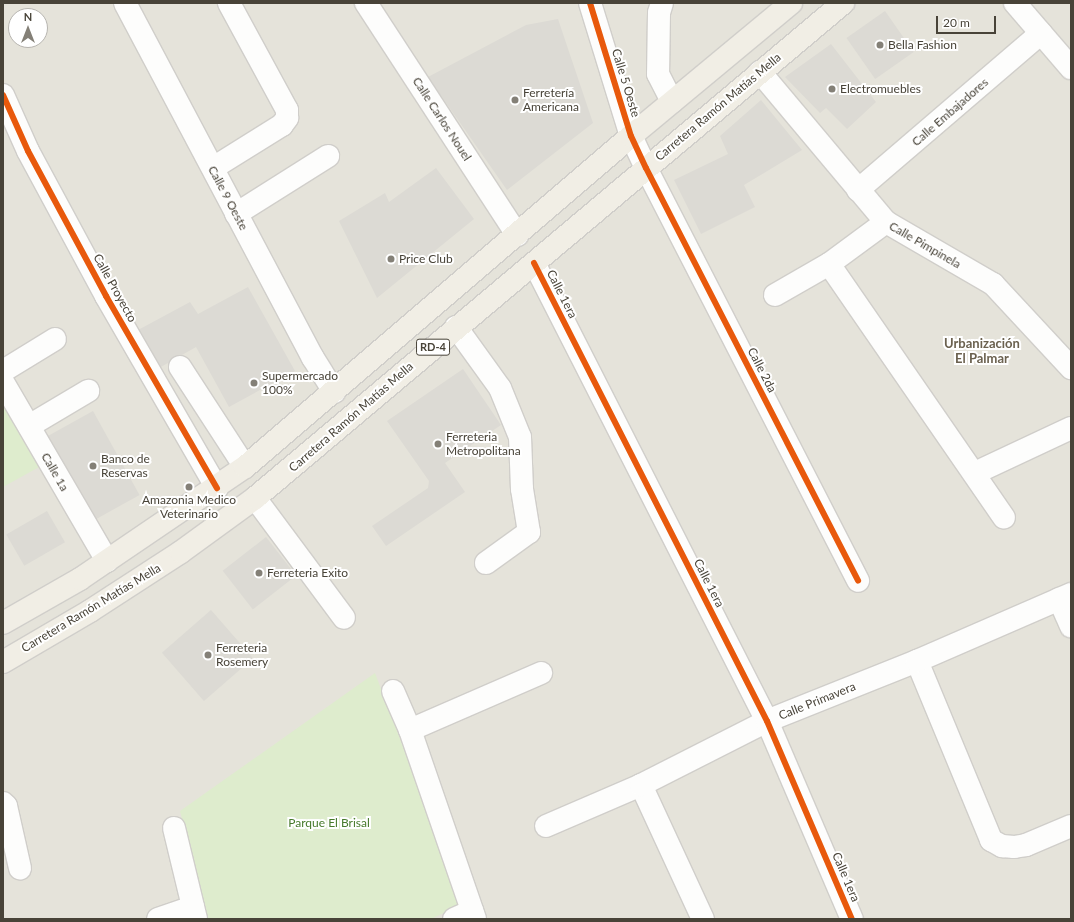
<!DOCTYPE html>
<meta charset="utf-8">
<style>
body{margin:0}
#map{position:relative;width:1074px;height:922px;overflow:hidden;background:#f2f1ec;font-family:Lato,sans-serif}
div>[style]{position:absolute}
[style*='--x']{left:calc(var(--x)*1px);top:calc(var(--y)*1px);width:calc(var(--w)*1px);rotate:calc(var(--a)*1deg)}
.residential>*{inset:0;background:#e5e3da}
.green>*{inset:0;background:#deeccd}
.building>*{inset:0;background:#dcdad4;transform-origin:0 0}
.roads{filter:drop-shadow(1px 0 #d0ceca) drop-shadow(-1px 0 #d0ceca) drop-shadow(0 1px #d0ceca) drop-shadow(0 -1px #d0ceca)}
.minor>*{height:22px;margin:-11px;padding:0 11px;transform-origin:11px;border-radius:11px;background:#fdfdfc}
.major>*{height:22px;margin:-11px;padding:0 11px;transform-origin:11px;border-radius:11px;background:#f1eee5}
.cycleway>*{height:6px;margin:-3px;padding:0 3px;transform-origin:3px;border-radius:3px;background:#e8590c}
.dots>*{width:11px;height:11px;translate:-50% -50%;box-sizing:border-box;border:2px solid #fff;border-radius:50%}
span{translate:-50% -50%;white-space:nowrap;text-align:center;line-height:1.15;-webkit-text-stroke:4px #fff;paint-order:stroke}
.shield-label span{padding:1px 3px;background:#fff;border:1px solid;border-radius:3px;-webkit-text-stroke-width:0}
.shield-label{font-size:11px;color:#484338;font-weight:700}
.poi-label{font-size:12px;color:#484338}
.left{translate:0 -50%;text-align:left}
.street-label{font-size:12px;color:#484338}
.park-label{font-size:12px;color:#477a2c}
.neighbourhood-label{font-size:13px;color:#6b614f;font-weight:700}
.frame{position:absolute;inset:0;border:4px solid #484338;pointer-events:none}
.north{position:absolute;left:8px;top:8px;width:40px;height:40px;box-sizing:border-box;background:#fff;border:1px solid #b6b4af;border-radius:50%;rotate:0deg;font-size:11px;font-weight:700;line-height:16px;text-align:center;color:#484338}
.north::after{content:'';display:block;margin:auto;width:14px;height:18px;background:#848077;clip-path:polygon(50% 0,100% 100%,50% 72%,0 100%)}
.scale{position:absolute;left:936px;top:16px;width:60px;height:18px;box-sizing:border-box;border:2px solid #484338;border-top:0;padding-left:5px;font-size:12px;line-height:14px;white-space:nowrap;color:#484338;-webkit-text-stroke:3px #fff;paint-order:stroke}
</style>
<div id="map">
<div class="residential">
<i style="clip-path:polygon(evenodd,3px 3px,1071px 3px,1071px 919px,3px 919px,3px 3px,16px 16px,40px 16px,40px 40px,16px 40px,16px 16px)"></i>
</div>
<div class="green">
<i style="clip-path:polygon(3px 399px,41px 466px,3px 487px)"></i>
<i style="clip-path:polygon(375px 673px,463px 904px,431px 919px,208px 919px,180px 811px)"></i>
</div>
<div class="building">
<i style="left:885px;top:11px;width:50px;height:47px;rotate:55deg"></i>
<i style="clip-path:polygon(558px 19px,593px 123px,507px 190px,428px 77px,526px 25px)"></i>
<i style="clip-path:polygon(831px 44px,876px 102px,847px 129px,826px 108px,820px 113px,785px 77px)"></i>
<i style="clip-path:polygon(761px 100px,802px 150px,744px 185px,755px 207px,701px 234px,674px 180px,728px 154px,720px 136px)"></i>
<i style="clip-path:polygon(436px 168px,474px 219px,377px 298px,339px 221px,385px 193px,389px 202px)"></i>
<i style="clip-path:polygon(248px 287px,295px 371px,229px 407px,196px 347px,159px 368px,138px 330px,190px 302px,198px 314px)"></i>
<i style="clip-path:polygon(463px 369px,501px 425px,445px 463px,465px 492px,386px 546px,372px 526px,428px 488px,429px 481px,387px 421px)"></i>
<i style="left:93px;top:411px;width:96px;height:53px;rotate:61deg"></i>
<i style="left:47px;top:511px;width:36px;height:47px;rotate:60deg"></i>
<i style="left:266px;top:537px;width:49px;height:55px;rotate:52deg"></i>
<i style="left:211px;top:610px;width:64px;height:65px;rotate:49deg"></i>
</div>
<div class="roads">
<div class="minor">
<i style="--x:125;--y:3;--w:402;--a:62.1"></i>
<i style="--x:313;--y:358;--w:40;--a:58"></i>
<i style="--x:366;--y:3;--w:277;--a:56.9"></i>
<i style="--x:590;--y:3;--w:139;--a:72.9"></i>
<i style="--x:631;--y:136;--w:35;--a:65"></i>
<i style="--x:646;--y:168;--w:464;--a:62.8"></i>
<i style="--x:662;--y:3;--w:10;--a:107"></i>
<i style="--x:659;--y:13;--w:61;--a:90.9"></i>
<i style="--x:658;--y:74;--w:31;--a:63"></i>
<i style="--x:1015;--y:3;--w:86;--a:49.3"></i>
<i style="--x:760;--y:72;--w:196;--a:50"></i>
<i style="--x:886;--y:222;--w:124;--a:30.1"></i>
<i style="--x:993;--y:284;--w:115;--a:47.1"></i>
<i style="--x:3;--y:95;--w:61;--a:65.9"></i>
<i style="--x:28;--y:151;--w:165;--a:61.7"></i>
<i style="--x:106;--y:296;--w:222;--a:60"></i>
<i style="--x:213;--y:168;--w:81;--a:-31.9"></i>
<i style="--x:282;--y:125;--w:9;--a:-54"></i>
<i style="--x:287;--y:118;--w:8;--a:-90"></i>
<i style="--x:287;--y:110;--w:122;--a:-118.5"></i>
<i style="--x:858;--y:190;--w:241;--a:-40.6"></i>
<i style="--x:236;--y:214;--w:109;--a:-32.2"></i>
<i style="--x:534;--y:263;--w:514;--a:63.04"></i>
<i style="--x:767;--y:721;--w:215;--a:66.8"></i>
<i style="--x:829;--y:264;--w:308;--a:55.4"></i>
<i style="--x:775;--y:295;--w:62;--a:-29.9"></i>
<i style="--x:829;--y:264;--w:71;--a:-36.4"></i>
<i style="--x:456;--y:327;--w:75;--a:54.2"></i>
<i style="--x:500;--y:388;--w:53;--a:67.8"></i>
<i style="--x:520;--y:437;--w:52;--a:87.8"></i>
<i style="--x:522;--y:489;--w:44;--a:80.8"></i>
<i style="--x:529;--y:532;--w:53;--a:144.2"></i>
<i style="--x:180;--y:367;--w:119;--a:57"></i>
<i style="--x:3;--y:371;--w:61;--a:-31.6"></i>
<i style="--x:3;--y:382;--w:207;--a:59.8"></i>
<i style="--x:29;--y:426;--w:69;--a:-30.7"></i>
<i style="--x:975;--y:473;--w:106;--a:-25.1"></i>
<i style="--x:255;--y:498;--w:149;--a:53.4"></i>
<i style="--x:1059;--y:599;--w:30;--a:66"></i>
<i style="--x:917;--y:661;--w:194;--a:67.5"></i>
<i style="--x:991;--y:840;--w:13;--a:29"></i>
<i style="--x:1002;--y:846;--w:12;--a:5"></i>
<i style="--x:1014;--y:847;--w:12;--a:-9"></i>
<i style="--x:1026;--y:845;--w:49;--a:-22.9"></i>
<i style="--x:393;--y:691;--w:43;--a:66.4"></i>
<i style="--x:410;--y:730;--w:200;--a:71"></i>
<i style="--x:410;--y:730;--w:143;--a:-23.5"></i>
<i style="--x:641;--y:785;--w:148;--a:65.2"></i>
<i style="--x:3;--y:803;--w:4;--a:45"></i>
<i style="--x:6;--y:806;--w:64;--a:77.3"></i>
<i style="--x:546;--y:826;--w:103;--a:-23.3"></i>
<i style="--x:641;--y:785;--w:141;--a:-26.9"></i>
<i style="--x:767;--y:721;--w:162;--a:-21.8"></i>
<i style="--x:917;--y:661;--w:168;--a:-23.5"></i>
<i style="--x:174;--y:828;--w:94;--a:76.4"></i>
<i style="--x:158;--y:919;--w:37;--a:-19"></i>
<i style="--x:454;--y:919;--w:20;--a:-24"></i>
</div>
<div class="major">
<i style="--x:3;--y:623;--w:89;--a:-29.7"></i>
<i style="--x:80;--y:579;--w:199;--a:-34.2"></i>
<i style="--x:245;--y:467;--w:508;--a:-40.61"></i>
<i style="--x:631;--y:136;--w:208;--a:-39.7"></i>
<i style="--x:3;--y:662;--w:101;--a:-30.4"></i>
<i style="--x:90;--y:611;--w:108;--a:-33"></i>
<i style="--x:181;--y:552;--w:92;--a:-36.1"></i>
<i style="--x:255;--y:498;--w:769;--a:-40.09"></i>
</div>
</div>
<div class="cycleway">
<i style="--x:590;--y:3;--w:139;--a:72.9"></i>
<i style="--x:631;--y:136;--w:35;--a:65"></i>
<i style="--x:646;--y:168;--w:464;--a:62.8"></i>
<i style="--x:3;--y:95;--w:61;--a:65.9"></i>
<i style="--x:28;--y:151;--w:165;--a:61.7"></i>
<i style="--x:106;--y:296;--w:222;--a:60"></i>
<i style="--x:534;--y:263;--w:514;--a:63.04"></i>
<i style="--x:767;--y:721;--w:215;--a:66.8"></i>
</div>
<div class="dots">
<i style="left:880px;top:45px;background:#848077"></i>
<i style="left:832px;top:89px;background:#848077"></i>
<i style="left:515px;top:100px;background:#848077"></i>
<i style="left:391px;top:259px;background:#848077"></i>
<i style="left:254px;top:383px;background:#848077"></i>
<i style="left:438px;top:444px;background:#848077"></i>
<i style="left:93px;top:466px;background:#848077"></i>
<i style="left:189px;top:487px;background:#848077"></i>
<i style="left:259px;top:573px;background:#848077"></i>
<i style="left:208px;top:655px;background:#848077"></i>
</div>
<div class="shield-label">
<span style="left:433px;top:347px">RD-4</span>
</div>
<div class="poi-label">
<span class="left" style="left:888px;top:45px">Bella Fashion</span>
<span class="left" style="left:840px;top:89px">Electromuebles</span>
<span class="left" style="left:523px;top:100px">Ferretería<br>Americana</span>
<span class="left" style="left:399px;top:259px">Price Club</span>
<span class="left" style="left:262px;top:383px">Supermercado<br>100%</span>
<span class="left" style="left:446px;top:444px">Ferreteria<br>Metropolitana</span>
<span class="left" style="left:101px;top:466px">Banco de<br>Reservas</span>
<span style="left:189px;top:507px">Amazonia Medico<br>Veterinario</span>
<span class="left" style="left:267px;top:573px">Ferreteria Exito</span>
<span class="left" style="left:216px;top:655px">Ferreteria<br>Rosemery</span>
</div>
<div class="street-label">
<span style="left:626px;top:83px;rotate:73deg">Calle 5 Oeste</span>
<span style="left:718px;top:107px;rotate:-40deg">Carretera Ramón Matías Mella</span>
<span style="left:950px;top:112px;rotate:-41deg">Calle Embajadores</span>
<span style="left:442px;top:119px;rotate:57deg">Calle Carlos Nouel</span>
<span style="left:228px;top:198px;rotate:62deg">Calle 9 Oeste</span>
<span style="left:925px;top:245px;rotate:30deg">Calle Pimpinela</span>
<span style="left:115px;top:288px;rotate:61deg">Calle Proyecto</span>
<span style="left:562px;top:294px;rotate:63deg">Calle 1era</span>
<span style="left:762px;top:370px;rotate:63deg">Calle 2da</span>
<span style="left:351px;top:417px;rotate:-41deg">Carretera Ramón Matías Mella</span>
<span style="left:55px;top:472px;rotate:60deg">Calle 1a</span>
<span style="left:709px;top:583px;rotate:63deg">Calle 1era</span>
<span style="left:91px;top:608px;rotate:-31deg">Carretera Ramón Matías Mella</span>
<span style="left:817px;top:701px;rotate:-22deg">Calle Primavera</span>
<span style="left:846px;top:877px;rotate:67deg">Calle 1era</span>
</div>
<div class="park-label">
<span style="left:329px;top:823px">Parque El Brisal</span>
</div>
<div class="neighbourhood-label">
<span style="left:982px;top:351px">Urbanización<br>El Palmar</span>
</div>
<div class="frame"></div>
<div class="north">N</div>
<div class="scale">20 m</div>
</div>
